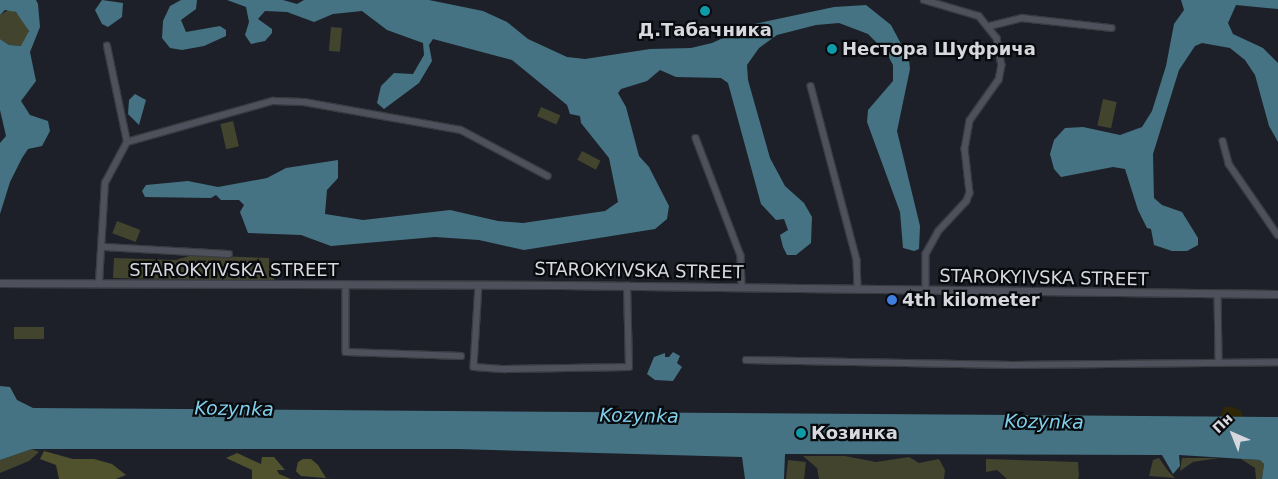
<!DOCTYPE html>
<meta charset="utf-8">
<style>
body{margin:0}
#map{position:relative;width:1278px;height:479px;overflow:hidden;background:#1d2028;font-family:"DejaVu Sans",sans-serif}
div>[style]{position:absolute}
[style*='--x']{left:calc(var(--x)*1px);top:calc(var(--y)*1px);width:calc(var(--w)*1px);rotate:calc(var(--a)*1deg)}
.green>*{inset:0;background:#42442d;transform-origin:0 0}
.forest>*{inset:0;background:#4f522c}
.sand>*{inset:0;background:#2f2705}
.water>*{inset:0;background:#457383}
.roads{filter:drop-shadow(1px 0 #393b42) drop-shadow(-1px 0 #393b42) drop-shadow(0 1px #393b42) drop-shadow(0 -1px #393b42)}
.minor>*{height:5.5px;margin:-2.75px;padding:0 2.75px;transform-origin:2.75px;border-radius:2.75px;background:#4e515b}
.tertiary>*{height:7px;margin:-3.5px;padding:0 3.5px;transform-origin:3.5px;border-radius:3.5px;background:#4e515b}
.dots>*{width:14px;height:14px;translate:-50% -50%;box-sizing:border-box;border:2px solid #080a0d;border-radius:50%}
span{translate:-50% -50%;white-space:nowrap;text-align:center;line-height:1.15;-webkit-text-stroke:4.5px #080a0d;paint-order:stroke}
.poi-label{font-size:18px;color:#d6d8de;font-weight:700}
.left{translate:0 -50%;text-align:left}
.street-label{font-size:18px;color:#d6d8de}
.water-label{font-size:19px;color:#81ceeb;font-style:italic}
.north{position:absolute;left:1208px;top:409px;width:50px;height:50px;-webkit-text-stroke:4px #080a0d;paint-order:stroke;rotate:316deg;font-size:14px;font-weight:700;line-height:20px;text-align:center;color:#d6d8de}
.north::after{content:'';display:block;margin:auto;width:18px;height:22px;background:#d6d8de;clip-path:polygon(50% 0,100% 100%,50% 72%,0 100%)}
</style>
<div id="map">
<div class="green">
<i style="clip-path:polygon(10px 9px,20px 15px,29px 28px,27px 41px,21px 46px,9px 45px,0 39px,0 15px)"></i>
<i style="left:331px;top:27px;width:11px;height:24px;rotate:5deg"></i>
<i style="left:1103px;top:99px;width:14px;height:27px;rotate:12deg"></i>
<i style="left:541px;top:107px;width:21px;height:10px;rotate:23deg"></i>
<i style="left:233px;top:121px;width:26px;height:13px;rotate:77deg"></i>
<i style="left:582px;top:151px;width:21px;height:10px;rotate:28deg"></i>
<i style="left:117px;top:221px;width:25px;height:13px;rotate:21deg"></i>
<i style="clip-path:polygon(192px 255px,269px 258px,269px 264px,277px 265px,278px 269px,275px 269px,274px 281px,113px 278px,114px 258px,176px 260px)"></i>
<i style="left:14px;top:327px;width:30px;height:12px"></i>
<i style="clip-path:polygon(32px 449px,39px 452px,29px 461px,0 473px,0 460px)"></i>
<i style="clip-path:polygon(803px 456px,845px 456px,876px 462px,909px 457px,919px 463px,939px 459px,945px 470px,944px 479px,819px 479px,817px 468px)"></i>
<i style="clip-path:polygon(1159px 458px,1168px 471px,1175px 478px,1149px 476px,1153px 460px)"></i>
<i style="clip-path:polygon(1182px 458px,1219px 458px,1193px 462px,1180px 471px)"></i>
<i style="clip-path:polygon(986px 459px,1078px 462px,1079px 476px,1078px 479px,1007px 479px,997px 470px,986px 472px)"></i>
<i style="clip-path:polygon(1241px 459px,1260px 460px,1264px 464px,1262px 479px,1256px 479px,1255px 468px)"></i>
<i style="left:788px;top:460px;width:18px;height:19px;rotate:6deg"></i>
</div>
<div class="forest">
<i style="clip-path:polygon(44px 451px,73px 459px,94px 459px,112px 464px,126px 475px,116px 479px,59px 479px,56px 465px,40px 459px)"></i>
<i style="clip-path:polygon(237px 453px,261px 464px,262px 457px,274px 457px,285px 470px,277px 470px,279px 474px,291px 479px,252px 479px,252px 470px,226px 458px)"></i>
<i style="clip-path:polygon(303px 459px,311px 459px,318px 465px,326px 478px,337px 479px,301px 476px,296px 471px,298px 462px)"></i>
</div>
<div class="sand">
<i style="clip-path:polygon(1224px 407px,1233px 407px,1241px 411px,1243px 417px,1221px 416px)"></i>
</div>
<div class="water">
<i style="clip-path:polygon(0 0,36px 0,38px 4px,40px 27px,30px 52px,36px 81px,21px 101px,30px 115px,48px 121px,50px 131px,42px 146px,28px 149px,22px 158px,10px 182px,0 214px,0 143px,6px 136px,0 110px,0 39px,9px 45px,21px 46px,29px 31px,16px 12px,5px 10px,0 15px)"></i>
<i style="clip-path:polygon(102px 0,123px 3px,122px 17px,108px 27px,102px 24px,95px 10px)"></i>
<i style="clip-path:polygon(181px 0,197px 0,196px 9px,181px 20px,186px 32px,220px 26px,226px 30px,226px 36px,204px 46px,182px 50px,170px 48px,162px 38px,163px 21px,170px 6px)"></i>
<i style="clip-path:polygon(227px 0,283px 0,297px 4px,304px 0,429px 0,483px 11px,507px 22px,528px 39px,567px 57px,585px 59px,650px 49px,691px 48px,712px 43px,754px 24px,834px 7px,866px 5px,891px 25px,909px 59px,910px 69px,897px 131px,920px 226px,919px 249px,914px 251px,903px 248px,900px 212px,867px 122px,868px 110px,893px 81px,893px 65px,886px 52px,868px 34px,839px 23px,816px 25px,777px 35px,759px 48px,747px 65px,748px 80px,770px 158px,785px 186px,804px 203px,812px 217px,811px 243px,796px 255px,787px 255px,783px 247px,780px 235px,788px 230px,784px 219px,776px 220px,761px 204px,728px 83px,721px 78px,676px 77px,660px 70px,647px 81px,621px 89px,618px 93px,626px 107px,639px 156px,649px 167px,669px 206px,667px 219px,655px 229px,524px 250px,479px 240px,435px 237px,331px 246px,301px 235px,248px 233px,240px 212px,244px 205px,239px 200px,221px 200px,216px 195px,211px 198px,145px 197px,142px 191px,146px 185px,188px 181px,218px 187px,267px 178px,286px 168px,338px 160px,338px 178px,327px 190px,325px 214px,363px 220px,450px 210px,498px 221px,523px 223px,605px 211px,618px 202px,609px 158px,581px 123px,580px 116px,570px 114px,567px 105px,512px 60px,433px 39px,429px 45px,432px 61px,419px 83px,384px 109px,377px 103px,381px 86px,394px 73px,413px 74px,424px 55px,423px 43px,387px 30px,362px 11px,333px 14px,314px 22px,287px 12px,265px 11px,258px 19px,272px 29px,272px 33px,265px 41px,251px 44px,245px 35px,249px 22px,246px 7px)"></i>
<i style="clip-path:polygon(1181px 0,1278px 0,1278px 9px,1236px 5px,1228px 23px,1233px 34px,1263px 48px,1278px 63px,1278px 142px,1269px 126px,1255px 75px,1245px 60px,1230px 48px,1202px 43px,1195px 46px,1179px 70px,1153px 154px,1154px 198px,1162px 205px,1182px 212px,1198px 238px,1198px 245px,1187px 251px,1172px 251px,1154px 245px,1151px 229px,1147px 228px,1138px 210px,1125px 169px,1113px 167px,1061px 177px,1054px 169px,1050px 154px,1054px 140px,1065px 128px,1083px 127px,1120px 135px,1142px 127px,1152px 111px,1166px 66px,1174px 24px,1184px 10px)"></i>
<i style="clip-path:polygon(135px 94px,146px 100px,139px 125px,128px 114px,129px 100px)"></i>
<i style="clip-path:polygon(673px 352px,680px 356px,677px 363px,682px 367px,673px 381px,655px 380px,647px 374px,654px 357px,665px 353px,665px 357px,669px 357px)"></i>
<i style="clip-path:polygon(0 386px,10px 387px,17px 400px,33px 408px,1278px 417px,1278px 479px,1262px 479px,1264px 464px,1260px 460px,1179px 455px,1180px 466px,1173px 474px,1162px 455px,785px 454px,784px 479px,745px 479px,742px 457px,458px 449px,32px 449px,0 460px)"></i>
</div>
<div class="roads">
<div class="minor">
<i style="--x:924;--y:0;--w:57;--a:16.2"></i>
<i style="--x:979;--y:16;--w:28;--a:51"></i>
<i style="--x:997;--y:38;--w:27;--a:80"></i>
<i style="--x:1002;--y:65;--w:15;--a:101"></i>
<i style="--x:999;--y:80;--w:50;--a:125.3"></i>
<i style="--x:970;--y:121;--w:28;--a:100"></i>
<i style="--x:965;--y:149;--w:44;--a:83.5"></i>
<i style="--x:970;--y:193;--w:9;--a:111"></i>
<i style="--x:967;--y:201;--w:41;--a:133"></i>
<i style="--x:939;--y:231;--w:26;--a:119"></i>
<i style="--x:926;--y:254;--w:37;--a:90"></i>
<i style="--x:990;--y:26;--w:33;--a:-14"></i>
<i style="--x:1022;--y:18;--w:90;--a:6.4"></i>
<i style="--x:811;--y:86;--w:180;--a:75.2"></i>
<i style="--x:857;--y:260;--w:30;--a:88"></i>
<i style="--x:696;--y:138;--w:126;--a:69.1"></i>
<i style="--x:741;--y:256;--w:31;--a:88"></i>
<i style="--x:1223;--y:141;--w:24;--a:75"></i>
<i style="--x:1229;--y:164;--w:86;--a:55.4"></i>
<i style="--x:127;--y:142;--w:152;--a:-15.7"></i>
<i style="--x:273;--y:101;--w:31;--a:2"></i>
<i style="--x:304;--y:102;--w:159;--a:10.1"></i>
<i style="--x:461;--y:130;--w:98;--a:27.9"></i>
<i style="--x:103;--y:247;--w:126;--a:3.2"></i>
<i style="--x:99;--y:283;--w:100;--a:-86.6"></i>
<i style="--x:105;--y:183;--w:47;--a:-61.8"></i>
<i style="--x:127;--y:142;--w:98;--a:-101.8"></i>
<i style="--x:346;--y:285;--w:67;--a:90"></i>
<i style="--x:346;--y:352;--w:115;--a:2"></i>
<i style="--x:479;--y:285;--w:82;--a:93.5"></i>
<i style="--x:474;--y:367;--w:31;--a:4"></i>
<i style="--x:505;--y:369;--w:124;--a:-0.9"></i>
<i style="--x:629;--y:367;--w:81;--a:-91.4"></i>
<i style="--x:1218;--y:294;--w:66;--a:89.1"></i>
<i style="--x:746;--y:360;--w:266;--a:1.1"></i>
<i style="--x:1012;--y:365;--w:266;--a:-0.6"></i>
</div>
<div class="tertiary">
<i style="--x:0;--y:283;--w:560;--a:0.2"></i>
<i style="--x:560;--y:285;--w:718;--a:0.72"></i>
</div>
</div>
<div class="dots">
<i style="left:705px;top:11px;background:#0f9aa8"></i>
<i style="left:832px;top:49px;background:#0f9aa8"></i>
<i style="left:892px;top:300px;background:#3f7fe0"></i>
<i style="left:801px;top:433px;background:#0f9aa8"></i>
</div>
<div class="poi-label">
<span style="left:705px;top:30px">Д.Табачника</span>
<span class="left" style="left:842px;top:49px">Нестора Шуфрича</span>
<span class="left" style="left:902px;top:300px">4th kilometer</span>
<span class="left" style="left:811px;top:433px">Козинка</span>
</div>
<div class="street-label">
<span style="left:234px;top:270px">STAROKYIVSKA STREET</span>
<span style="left:639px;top:271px;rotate:1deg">STAROKYIVSKA STREET</span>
<span style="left:1044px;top:278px;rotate:1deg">STAROKYIVSKA STREET</span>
</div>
<div class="water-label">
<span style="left:234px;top:409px;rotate:1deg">Kozynka</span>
<span style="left:639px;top:416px;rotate:1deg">Kozynka</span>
<span style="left:1044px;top:422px;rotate:1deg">Kozynka</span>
</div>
<div class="north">Пн</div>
</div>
